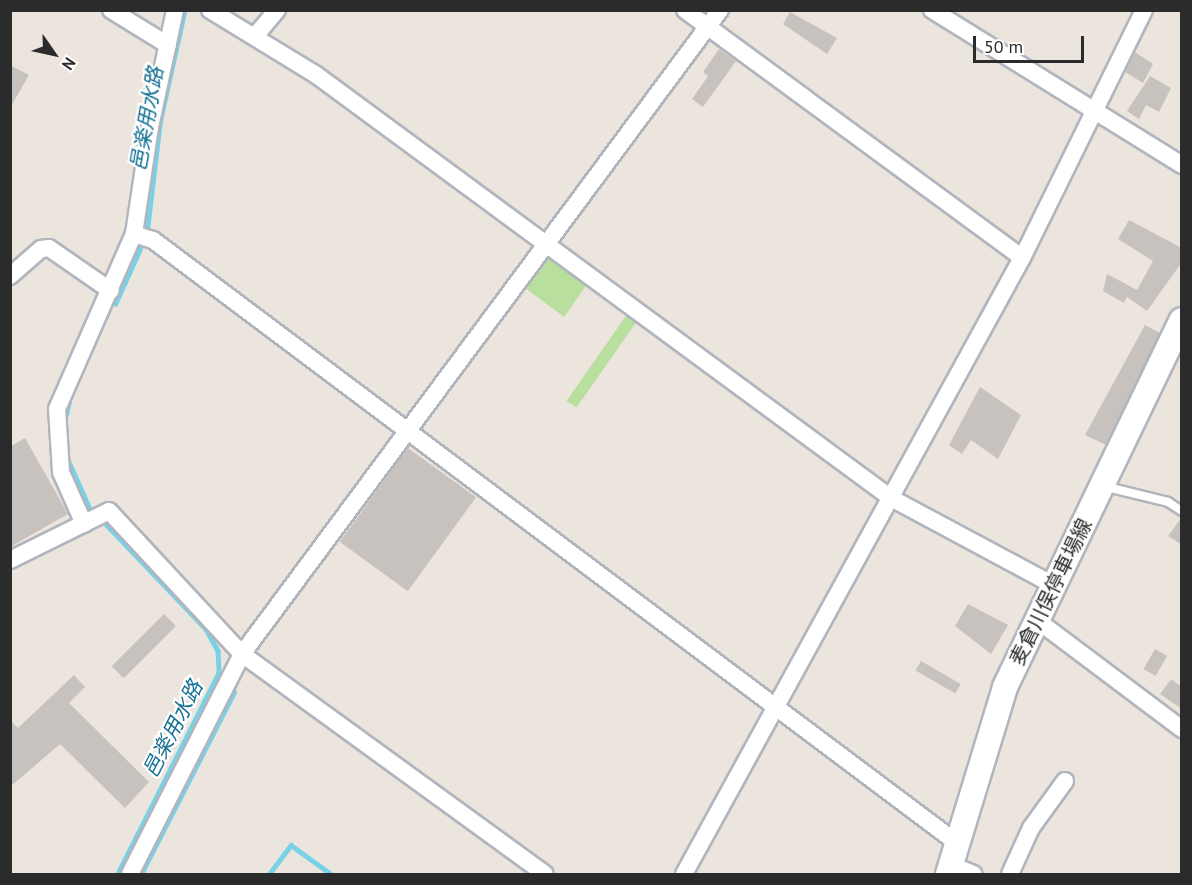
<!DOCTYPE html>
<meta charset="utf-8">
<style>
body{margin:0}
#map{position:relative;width:1192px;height:885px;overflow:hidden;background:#ece5de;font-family:"PT Sans","Noto Sans JP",sans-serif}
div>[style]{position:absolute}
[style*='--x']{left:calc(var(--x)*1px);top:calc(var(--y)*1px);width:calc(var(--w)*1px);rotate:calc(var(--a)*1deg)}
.green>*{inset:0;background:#b8df9e;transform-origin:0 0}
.stream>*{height:4.5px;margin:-2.25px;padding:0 2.25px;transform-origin:2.25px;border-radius:2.25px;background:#77d1e7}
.building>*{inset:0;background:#c7c2bd;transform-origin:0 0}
.roads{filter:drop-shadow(2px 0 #b1b5bd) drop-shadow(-2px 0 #b1b5bd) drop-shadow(0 2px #b1b5bd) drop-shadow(0 -2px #b1b5bd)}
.lane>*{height:8px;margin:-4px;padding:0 4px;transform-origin:4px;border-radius:4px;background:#fff}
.street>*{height:16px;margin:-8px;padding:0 8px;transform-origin:8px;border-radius:8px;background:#fff}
.secondary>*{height:24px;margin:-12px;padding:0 12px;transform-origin:12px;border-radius:12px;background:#fff}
span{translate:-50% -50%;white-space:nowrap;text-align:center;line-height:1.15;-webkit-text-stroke:4.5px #fff;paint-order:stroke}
.street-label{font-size:20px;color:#2b2b2b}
.water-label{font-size:21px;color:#167194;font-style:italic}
.frame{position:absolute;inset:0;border:12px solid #2b2b2b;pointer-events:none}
.north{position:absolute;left:24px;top:24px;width:60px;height:60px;-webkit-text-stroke:4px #fff;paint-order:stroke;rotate:124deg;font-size:16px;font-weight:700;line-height:24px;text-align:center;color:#2b2b2b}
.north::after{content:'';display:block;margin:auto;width:21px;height:27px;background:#2b2b2b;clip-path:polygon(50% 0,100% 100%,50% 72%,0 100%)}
.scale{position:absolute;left:973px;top:36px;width:111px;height:27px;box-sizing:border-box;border:3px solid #2b2b2b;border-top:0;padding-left:8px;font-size:18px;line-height:21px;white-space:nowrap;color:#2b2b2b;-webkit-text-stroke:4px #fff;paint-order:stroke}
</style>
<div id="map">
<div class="green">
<i style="clip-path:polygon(554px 256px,588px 283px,564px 317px,524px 287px,548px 257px)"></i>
<i style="left:628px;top:313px;width:12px;height:107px;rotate:35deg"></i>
</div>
<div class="stream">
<i style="--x:147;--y:230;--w:110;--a:-83.2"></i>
<i style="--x:160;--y:121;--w:111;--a:-77.5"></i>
<i style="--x:115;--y:304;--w:60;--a:-65.6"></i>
<i style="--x:65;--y:419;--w:18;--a:-77"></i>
<i style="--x:68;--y:460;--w:54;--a:65.8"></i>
<i style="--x:106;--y:524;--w:145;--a:46.4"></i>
<i style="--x:206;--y:629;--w:25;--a:61"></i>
<i style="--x:218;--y:651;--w:22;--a:87"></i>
<i style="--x:219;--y:673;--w:225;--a:116.7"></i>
<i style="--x:141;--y:874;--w:204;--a:-62.9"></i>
<i style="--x:269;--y:874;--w:36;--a:-53"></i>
<i style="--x:291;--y:845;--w:49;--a:35.9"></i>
</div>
<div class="building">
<i style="clip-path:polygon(790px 12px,837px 38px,827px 54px,783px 24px)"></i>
<i style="clip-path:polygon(719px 49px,736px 61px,703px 107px,692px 99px,708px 76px,703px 72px)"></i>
<i style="clip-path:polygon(1135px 52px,1153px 64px,1143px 83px,1125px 72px)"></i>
<i style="clip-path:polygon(10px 65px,29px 75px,10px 108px)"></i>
<i style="clip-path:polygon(1150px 76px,1171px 88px,1159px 112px,1146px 105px,1139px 119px,1127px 111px)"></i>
<i style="clip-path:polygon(1129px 220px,1182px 248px,1182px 262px,1147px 311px,1127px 297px,1124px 303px,1103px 291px,1107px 274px,1137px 290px,1153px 261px,1118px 239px)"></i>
<i style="clip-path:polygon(1145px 325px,1160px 333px,1106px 445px,1085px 435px)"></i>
<i style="clip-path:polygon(980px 387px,1021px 415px,998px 459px,971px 440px,962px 454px,949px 445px)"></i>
<i style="clip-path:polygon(25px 438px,68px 514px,10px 547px,10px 447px)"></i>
<i style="left:408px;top:448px;width:84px;height:116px;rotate:36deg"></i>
<i style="clip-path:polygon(1182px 517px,1182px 545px,1168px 536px)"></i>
<i style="clip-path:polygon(968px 604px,1008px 625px,991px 654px,955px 626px)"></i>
<i style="left:164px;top:614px;width:17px;height:74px;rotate:45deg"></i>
<i style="left:1155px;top:649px;width:14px;height:23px;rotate:30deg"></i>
<i style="left:921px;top:661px;width:46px;height:11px;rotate:30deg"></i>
<i style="clip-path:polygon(74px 675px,85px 687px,69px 703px,149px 782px,125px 808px,60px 744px,10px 787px,10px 720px,18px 728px)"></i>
<i style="clip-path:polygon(1171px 679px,1182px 687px,1182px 709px,1160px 694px)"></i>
</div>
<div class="roads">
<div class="lane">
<i style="--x:1103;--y:486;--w:67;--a:13.8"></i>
<i style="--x:1168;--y:502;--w:17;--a:33"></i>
</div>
<div class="street">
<i style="--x:111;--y:10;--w:67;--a:31.6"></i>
<i style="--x:210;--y:10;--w:123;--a:31.4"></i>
<i style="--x:315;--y:74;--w:715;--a:36.36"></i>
<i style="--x:891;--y:498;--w:186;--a:28.2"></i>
<i style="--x:685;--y:10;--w:418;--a:36.3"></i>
<i style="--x:932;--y:10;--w:294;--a:31.8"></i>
<i style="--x:256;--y:35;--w:33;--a:-50"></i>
<i style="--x:134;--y:234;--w:20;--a:18"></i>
<i style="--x:153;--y:240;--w:1005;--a:36.87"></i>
<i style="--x:10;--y:276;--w:41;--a:-41.1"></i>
<i style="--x:41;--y:249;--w:8;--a:-7"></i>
<i style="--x:49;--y:248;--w:75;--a:34.7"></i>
<i style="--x:84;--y:524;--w:57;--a:-113.9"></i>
<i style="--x:61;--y:472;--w:63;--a:-93.6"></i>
<i style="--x:57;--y:409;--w:191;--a:-66.3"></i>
<i style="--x:134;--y:234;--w:108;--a:-81.5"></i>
<i style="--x:150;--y:127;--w:120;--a:-77.9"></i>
<i style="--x:10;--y:560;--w:110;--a:-26.3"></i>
<i style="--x:109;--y:511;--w:195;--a:47.1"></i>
<i style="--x:242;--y:654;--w:374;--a:36"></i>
<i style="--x:1038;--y:621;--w:180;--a:36.9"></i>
<i style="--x:951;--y:865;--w:24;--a:22"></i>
<i style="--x:130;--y:874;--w:247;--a:-63"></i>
<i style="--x:242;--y:654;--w:802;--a:-53.42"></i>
<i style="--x:684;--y:874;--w:703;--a:-61.25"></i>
<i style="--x:1022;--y:258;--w:276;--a:-63.8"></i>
<i style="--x:1010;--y:874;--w:51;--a:-65.5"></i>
<i style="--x:1031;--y:828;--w:58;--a:-54.1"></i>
</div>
<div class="secondary">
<i style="--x:948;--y:874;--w:195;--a:-73"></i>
<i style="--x:1005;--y:687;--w:407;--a:-64.3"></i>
</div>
</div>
<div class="street-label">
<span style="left:1051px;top:592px;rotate:-64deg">麦倉川俣停車場線</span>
</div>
<div class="water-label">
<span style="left:147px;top:119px;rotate:-80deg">邑楽用水路</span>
<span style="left:173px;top:729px;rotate:-63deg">邑楽用水路</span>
</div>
<div class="frame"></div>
<div class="north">N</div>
<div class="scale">50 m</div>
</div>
